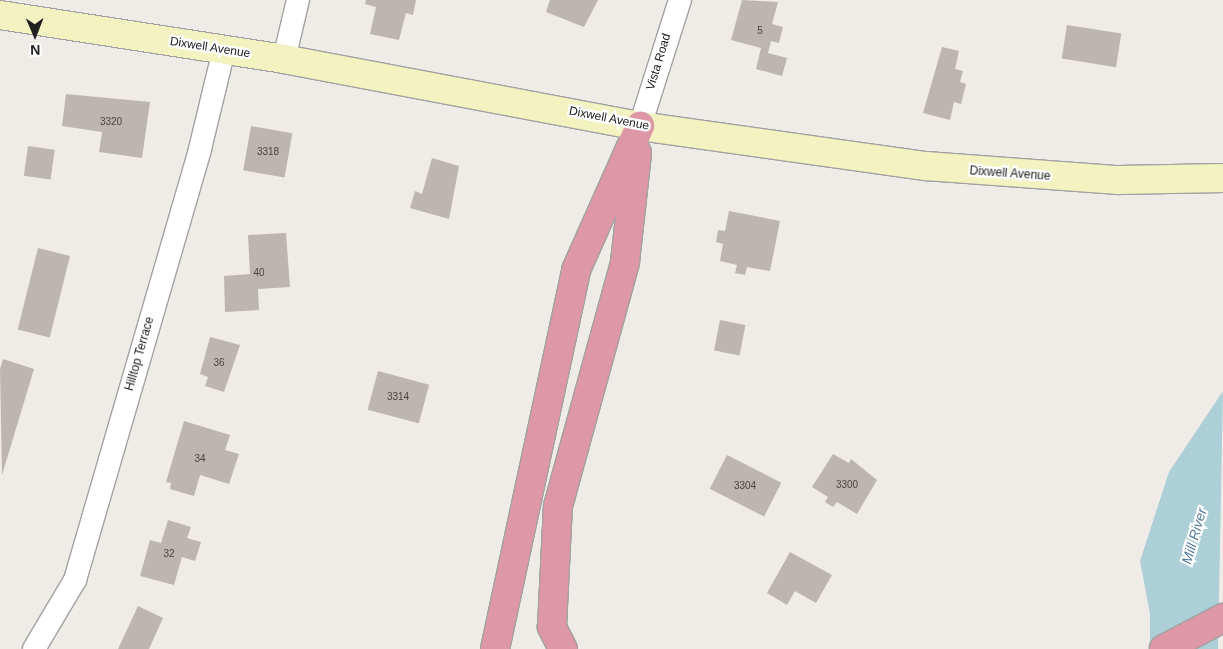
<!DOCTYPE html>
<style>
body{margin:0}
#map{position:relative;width:1223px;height:649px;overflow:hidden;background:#efece7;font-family:Arial,sans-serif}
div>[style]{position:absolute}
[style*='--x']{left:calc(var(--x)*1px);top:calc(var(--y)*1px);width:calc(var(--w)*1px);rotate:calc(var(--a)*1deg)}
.water>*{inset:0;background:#accfd8}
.building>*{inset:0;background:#bcb5b0;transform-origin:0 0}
.roads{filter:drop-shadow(1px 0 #a1a1a1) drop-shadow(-1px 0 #a1a1a1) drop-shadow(0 1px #a1a1a1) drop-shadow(0 -1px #a1a1a1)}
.minor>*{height:22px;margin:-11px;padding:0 11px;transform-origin:11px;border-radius:11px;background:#fff}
.secondary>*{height:28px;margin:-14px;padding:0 14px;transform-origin:14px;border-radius:14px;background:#f2f3c1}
.motorway>*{height:28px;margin:-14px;padding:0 14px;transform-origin:14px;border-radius:14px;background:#de97a7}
span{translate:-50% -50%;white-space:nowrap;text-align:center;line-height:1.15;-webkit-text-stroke:4.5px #fff;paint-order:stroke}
.number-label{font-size:10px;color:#474544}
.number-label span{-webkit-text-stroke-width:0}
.street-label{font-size:12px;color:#202020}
.water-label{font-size:14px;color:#537a9e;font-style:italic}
.north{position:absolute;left:10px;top:10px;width:50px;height:50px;-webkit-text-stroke:4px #fff;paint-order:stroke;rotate:179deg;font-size:14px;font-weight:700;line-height:20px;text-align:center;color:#202020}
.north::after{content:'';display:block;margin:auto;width:18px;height:22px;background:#202020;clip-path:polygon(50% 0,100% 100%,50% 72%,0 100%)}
</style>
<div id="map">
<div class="water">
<i style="clip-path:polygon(1223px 391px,1218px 649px,1150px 649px,1150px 614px,1140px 561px,1169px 472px)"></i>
</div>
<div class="building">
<i style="clip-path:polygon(366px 0,416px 0,413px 15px,406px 13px,399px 40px,370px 34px,376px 7px,365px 4px)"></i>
<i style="clip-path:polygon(550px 0,598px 0,584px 27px,546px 12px)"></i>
<i style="clip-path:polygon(742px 0,778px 2px,772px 24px,783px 27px,779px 43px,771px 41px,768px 53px,787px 58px,782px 76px,756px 69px,761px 48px,731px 40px)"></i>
<i style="left:1067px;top:25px;width:55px;height:34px;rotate:9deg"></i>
<i style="clip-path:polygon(942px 47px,959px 51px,955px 69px,963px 71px,960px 82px,966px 84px,961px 104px,954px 102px,950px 120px,923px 113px)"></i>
<i style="clip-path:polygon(66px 94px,150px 102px,142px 158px,99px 152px,102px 132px,62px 126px)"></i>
<i style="left:251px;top:126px;width:42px;height:45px;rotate:10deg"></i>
<i style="left:28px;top:146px;width:27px;height:30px;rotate:8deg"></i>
<i style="clip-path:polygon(432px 158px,459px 166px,449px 219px,410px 208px,415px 191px,422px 194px)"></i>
<i style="clip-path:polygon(729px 211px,780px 221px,770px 271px,747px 267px,745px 275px,735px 273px,737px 265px,720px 261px,723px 244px,716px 242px,718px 230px,725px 231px)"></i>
<i style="clip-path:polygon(286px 233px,290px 287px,258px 289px,259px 310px,225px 312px,224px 276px,250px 274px,248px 235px)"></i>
<i style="left:38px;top:248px;width:33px;height:84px;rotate:14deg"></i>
<i style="left:720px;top:320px;width:26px;height:31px;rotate:11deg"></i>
<i style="clip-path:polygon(210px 337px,240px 345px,224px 392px,205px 386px,208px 377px,200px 374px)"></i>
<i style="clip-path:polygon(3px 359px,34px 369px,2px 475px,0 369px)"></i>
<i style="left:378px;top:371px;width:53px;height:40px;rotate:15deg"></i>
<i style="clip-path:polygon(184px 421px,230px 435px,225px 450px,239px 454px,229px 484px,200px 475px,194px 496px,170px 489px,171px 483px,166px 482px)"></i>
<i style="clip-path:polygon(833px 454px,849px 463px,851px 459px,877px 480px,857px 514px,837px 502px,833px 507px,825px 502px,828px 497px,812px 487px)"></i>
<i style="left:727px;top:455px;width:61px;height:38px;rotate:27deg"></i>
<i style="clip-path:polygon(168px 520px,191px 527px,187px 538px,201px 542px,195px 561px,182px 557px,174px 585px,140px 576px,150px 540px,161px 543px)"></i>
<i style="clip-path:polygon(790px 552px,832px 575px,816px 603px,795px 591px,787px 605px,767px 593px)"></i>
<i style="clip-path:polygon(138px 606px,163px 618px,149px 649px,118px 649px)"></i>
</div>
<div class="roads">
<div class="minor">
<i style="--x:284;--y:59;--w:61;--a:-76.7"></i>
<i style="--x:640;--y:126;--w:132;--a:-72.4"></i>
<i style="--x:34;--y:649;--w:80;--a:-59.3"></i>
<i style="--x:75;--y:580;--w:449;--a:-73.8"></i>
<i style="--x:200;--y:149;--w:102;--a:-76.4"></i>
</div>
<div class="secondary">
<i style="--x:0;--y:15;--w:287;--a:8.8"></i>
<i style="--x:284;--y:59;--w:362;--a:10.7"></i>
<i style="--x:640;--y:126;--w:289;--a:8"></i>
<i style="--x:926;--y:166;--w:193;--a:4.2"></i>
<i style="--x:1118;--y:180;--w:105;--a:-1.1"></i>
</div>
<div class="motorway">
<i style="--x:495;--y:649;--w:388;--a:-77.9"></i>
<i style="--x:576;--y:270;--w:158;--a:-66"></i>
<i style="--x:563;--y:649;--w:25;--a:-117"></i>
<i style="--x:552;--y:627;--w:121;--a:-87.2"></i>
<i style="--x:558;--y:506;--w:253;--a:-74.6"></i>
<i style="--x:625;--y:262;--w:110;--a:-83.7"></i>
<i style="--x:1164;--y:649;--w:67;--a:-27.7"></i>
</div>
</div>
<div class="number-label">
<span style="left:760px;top:31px">5</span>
<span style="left:111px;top:122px">3320</span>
<span style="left:268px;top:152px">3318</span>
<span style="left:259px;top:273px">40</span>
<span style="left:219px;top:363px">36</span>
<span style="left:398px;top:397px">3314</span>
<span style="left:200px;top:459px">34</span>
<span style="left:847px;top:485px">3300</span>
<span style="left:745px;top:486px">3304</span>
<span style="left:169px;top:554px">32</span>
</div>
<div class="street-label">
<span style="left:210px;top:48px;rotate:9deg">Dixwell Avenue</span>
<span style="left:659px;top:62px;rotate:-73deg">Vista Road</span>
<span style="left:609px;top:119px;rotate:11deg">Dixwell Avenue</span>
<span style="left:1010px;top:174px;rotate:4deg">Dixwell Avenue</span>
<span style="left:140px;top:354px;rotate:-74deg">Hilltop Terrace</span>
</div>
<div class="water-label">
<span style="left:1194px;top:536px;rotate:-74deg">Mill River</span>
</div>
<div class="north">N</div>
</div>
